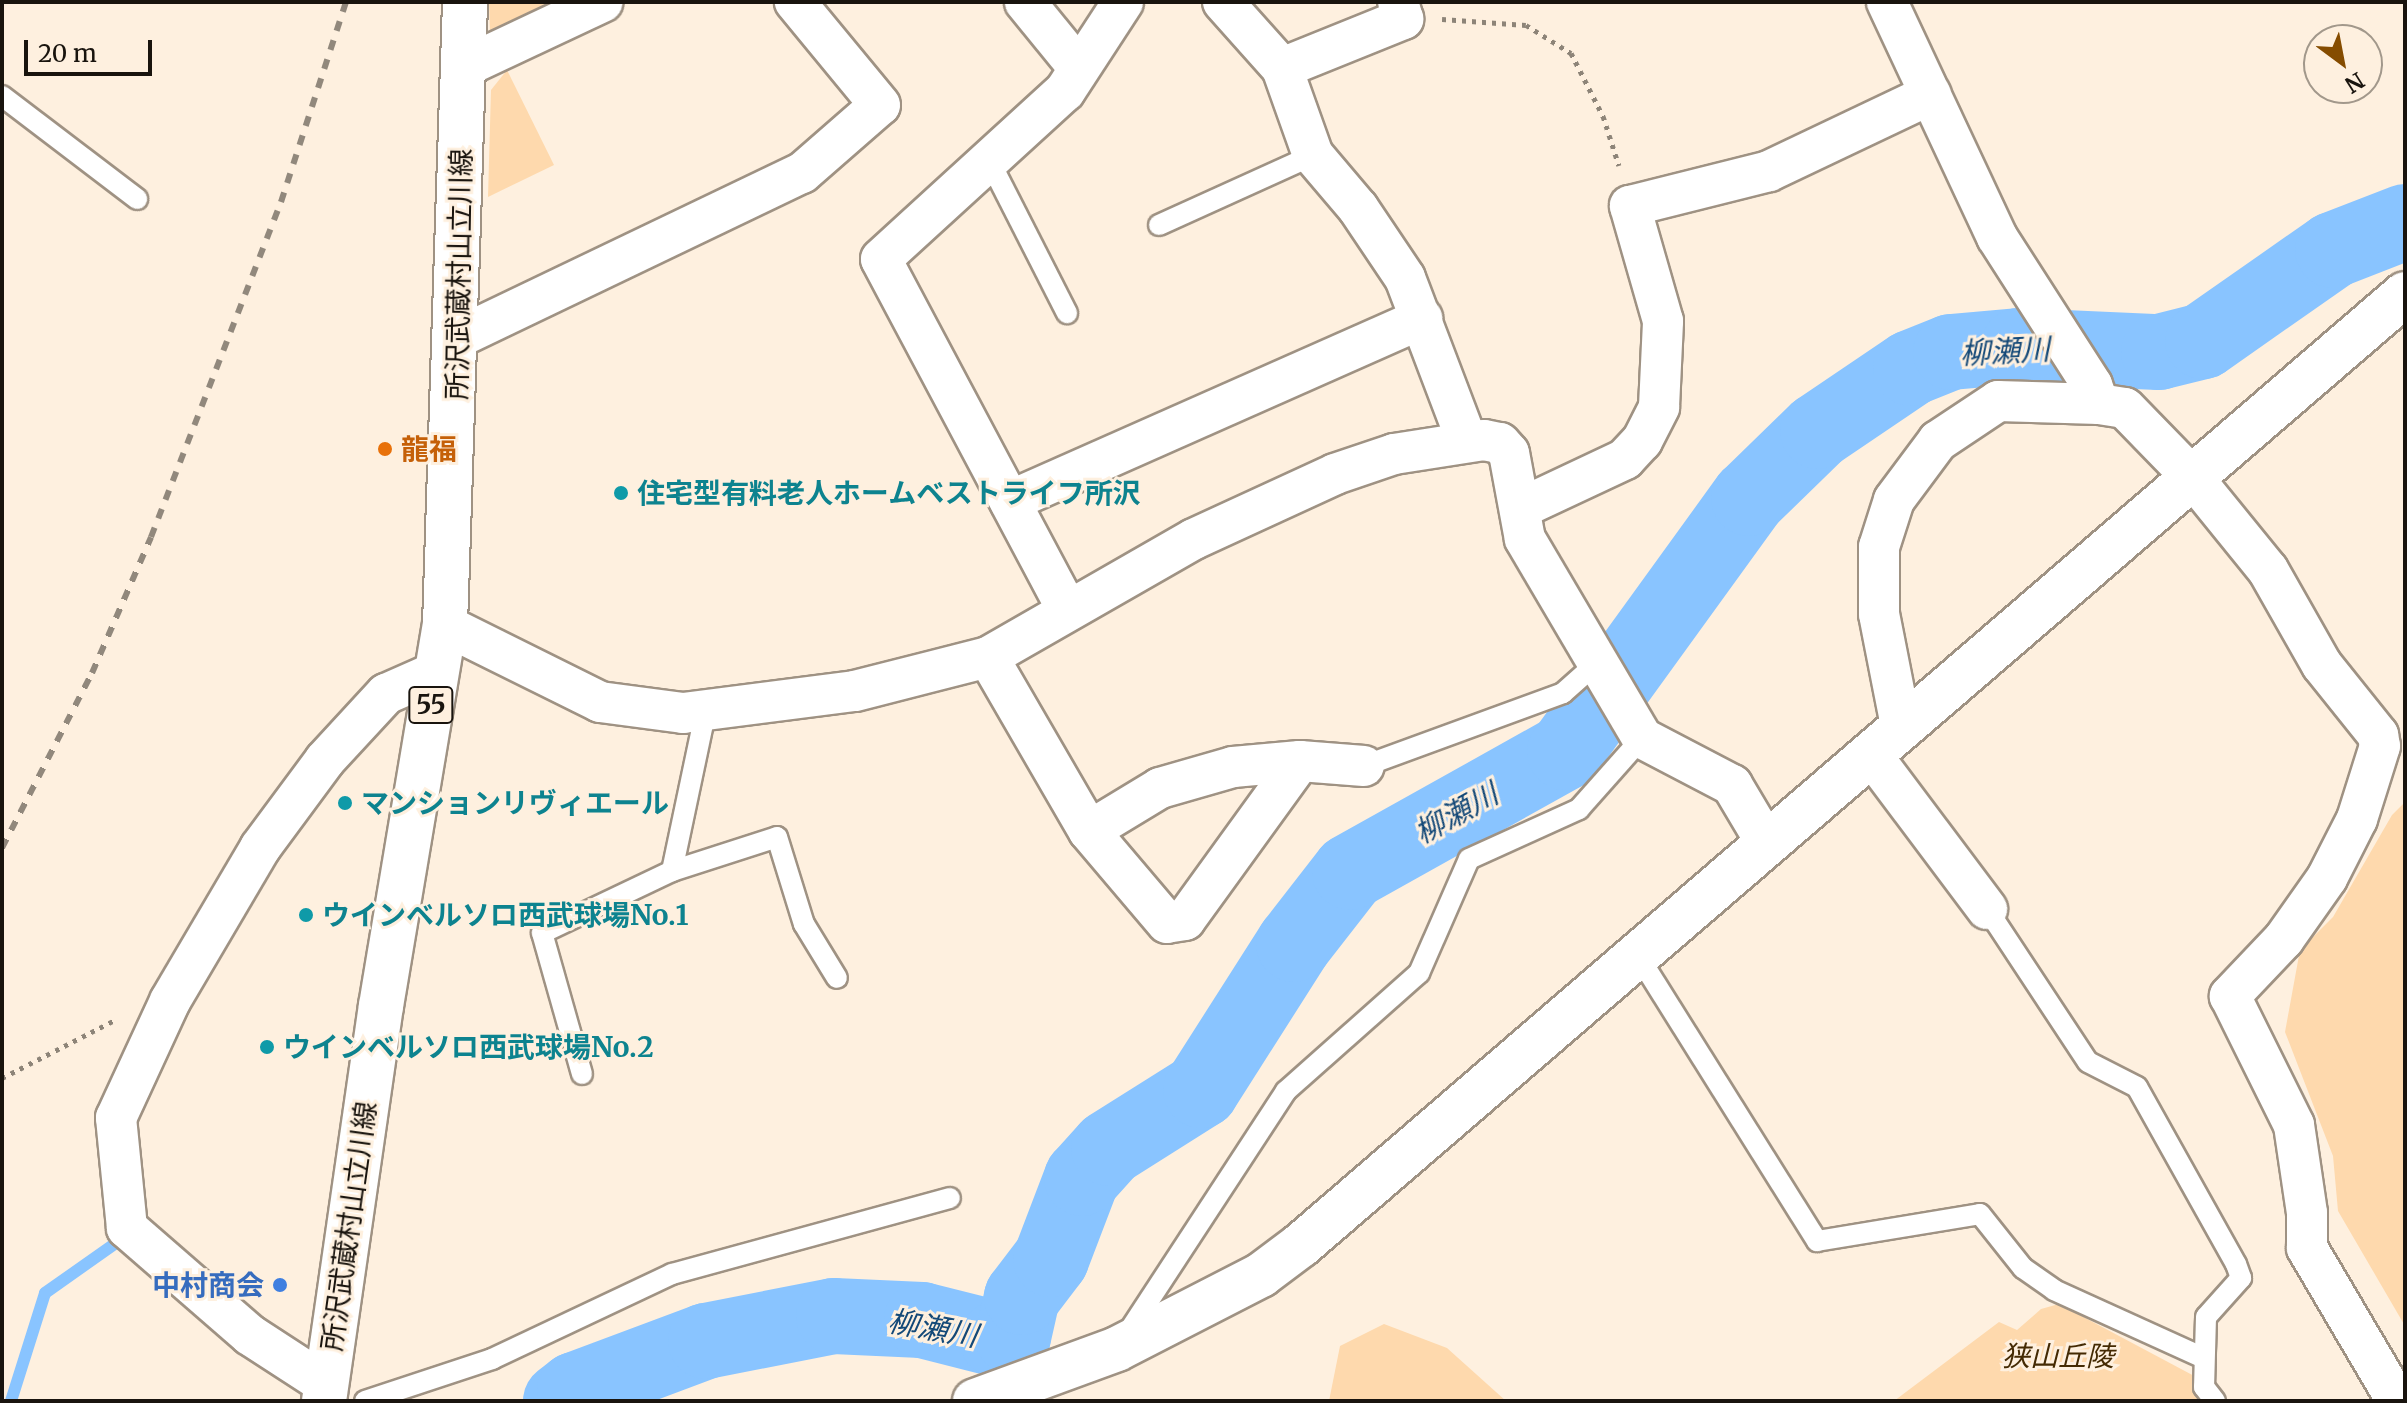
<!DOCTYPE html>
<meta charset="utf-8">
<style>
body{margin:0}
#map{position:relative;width:2407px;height:1403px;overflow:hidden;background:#fef0df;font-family:Merriweather,"Noto Sans JP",serif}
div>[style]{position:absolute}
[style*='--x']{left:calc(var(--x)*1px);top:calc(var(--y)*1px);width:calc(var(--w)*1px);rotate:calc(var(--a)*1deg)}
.green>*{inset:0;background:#fed9ad}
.stream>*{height:12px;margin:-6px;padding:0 6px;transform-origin:6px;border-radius:6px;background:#89c4ff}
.river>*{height:76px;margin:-38px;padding:0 38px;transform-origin:38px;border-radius:38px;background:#89c4ff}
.path>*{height:5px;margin-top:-2.5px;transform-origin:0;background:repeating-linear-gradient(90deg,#8d8478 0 4px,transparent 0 10px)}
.roads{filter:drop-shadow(2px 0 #9f9283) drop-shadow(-2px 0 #9f9283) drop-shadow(0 2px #9f9283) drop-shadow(0 -2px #9f9283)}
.lane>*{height:20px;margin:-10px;padding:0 10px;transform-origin:10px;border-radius:10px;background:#fff}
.street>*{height:40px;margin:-20px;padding:0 20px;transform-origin:20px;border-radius:20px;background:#fff}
.secondary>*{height:44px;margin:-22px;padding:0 22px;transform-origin:22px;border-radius:22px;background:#fff}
.primary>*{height:44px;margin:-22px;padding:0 22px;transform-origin:22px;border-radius:22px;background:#fff}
.rail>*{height:6px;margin-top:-3px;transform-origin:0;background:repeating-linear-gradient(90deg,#91887c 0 10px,transparent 0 20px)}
.dots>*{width:22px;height:22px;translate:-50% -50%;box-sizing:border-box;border:4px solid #fef0df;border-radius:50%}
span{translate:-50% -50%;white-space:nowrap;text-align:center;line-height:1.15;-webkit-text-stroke:6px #fef0df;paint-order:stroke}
.shield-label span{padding:2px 6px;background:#fef0df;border:2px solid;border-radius:6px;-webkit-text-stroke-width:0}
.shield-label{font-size:26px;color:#19140e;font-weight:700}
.street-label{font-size:28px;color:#19140e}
.food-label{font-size:28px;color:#c56008;font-weight:700}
.left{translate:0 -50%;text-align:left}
.culture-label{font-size:28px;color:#0d838f;font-weight:700}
.shop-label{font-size:28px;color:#366cbe;font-weight:700}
.right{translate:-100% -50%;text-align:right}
.park-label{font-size:28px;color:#442a03;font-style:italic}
.water-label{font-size:30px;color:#144978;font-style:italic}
.frame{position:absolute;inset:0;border:4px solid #19140e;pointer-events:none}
.north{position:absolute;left:2303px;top:24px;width:80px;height:80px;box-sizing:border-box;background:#fef0df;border:2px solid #a2988b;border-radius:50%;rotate:148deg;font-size:22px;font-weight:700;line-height:32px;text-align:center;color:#19140e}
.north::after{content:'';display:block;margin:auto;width:28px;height:36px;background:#854c00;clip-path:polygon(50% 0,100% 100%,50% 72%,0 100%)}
.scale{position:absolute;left:24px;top:40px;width:128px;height:36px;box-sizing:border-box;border:4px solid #19140e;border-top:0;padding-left:10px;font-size:24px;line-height:28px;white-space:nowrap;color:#19140e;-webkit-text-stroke:6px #fef0df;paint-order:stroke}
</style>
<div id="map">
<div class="green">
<i style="clip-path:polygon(489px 2px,551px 2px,490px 32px)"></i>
<i style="clip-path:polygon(507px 70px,554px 165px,488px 197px,491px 90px)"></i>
<i style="clip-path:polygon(2405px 802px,2405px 1326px,2338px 1211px,2333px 1156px,2285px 1032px,2300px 950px,2333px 917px,2392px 815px)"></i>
<i style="clip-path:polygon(2059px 1304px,2198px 1378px,2214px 1401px,1894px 1401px,1999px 1322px,2017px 1330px,2041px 1309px)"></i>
<i style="clip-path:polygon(1384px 1324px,1447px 1348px,1506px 1401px,1329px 1401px,1340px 1346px)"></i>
</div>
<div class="stream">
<i style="--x:11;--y:1401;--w:113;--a:-72.5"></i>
<i style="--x:45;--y:1293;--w:87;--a:-35.2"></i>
</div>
<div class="river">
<i style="--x:561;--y:1401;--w:18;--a:-38"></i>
<i style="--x:575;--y:1390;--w:140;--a:-20.5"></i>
<i style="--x:706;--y:1341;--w:130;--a:-11.1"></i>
<i style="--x:834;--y:1316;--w:88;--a:2.6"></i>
<i style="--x:922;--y:1320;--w:77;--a:14.2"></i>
<i style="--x:997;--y:1339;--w:16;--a:-7"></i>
<i style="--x:1013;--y:1337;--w:41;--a:-77.3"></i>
<i style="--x:1022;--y:1297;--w:48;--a:-52.7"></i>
<i style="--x:1051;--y:1259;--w:87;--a:-69.1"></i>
<i style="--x:1082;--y:1178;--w:40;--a:-48"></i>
<i style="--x:1109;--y:1148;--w:109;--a:-32.2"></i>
<i style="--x:1201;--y:1090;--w:173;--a:-57.5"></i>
<i style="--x:1294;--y:944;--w:91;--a:-52.1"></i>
<i style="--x:1350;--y:872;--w:246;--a:-29.2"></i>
<i style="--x:1565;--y:752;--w:314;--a:-54.1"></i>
<i style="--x:1749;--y:498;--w:96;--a:-44.2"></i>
<i style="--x:1818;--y:431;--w:112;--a:-34.1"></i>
<i style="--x:1911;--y:368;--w:43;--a:-21.8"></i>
<i style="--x:1951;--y:352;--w:68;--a:-5"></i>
<i style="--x:2019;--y:346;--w:140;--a:2.5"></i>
<i style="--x:2159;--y:352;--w:45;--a:-14"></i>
<i style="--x:2203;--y:341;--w:159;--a:-35"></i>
<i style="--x:2333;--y:250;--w:77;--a:-21.3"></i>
</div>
<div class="path">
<i style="--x:1442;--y:19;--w:84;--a:4.1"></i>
<i style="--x:1526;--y:25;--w:53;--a:31.9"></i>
<i style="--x:1571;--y:53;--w:71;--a:63.1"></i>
<i style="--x:1603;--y:116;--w:52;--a:72.3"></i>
<i style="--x:2;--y:1078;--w:125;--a:-27.2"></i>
</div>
<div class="roads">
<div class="lane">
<i style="--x:2;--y:96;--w:170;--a:37.3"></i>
<i style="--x:989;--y:160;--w:172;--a:63"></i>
<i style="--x:1159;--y:225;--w:169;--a:-24.4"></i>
<i style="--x:1364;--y:766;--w:212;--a:-20.1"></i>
<i style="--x:1563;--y:693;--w:47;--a:-41.5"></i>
<i style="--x:672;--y:871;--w:166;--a:-78.1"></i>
<i style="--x:1987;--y:909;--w:183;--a:56.6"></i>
<i style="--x:2088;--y:1062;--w:55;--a:27"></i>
<i style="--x:2137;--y:1087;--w:203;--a:60.8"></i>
<i style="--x:2236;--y:1264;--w:15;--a:70"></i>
<i style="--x:2241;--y:1278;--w:52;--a:131.9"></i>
<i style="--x:2206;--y:1317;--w:70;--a:91.6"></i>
<i style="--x:2204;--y:1387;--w:18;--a:52"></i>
<i style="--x:1637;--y:954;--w:339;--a:57.9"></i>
<i style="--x:1817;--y:1241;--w:165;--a:-9.4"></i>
<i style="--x:1980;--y:1214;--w:69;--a:51.5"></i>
<i style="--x:2023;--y:1268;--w:38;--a:35"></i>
<i style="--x:2054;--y:1290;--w:162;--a:24.4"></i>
<i style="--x:582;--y:1074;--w:147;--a:-105.8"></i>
<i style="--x:542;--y:933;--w:144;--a:-25.5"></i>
<i style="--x:672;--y:871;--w:110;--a:-17.9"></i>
<i style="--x:777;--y:837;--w:91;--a:72.8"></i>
<i style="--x:804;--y:924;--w:63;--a:58.6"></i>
<i style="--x:1127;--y:1334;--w:290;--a:-56.8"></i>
<i style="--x:1286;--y:1091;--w:178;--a:-41.6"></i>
<i style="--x:1419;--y:973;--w:124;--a:-66.3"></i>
<i style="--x:1469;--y:859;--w:121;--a:-24.4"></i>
<i style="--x:1579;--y:809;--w:95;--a:-48.4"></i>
<i style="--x:365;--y:1401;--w:134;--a:-18.3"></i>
<i style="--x:492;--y:1359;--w:199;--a:-25.3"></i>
<i style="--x:672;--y:1274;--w:288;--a:-15.3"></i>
</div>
<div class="street">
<i style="--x:1025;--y:2;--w:84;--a:50.8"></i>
<i style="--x:1223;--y:2;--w:89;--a:48.2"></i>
<i style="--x:1282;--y:68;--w:92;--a:70.4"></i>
<i style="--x:1313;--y:155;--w:70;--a:49.7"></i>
<i style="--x:1358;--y:208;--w:84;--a:56.1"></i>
<i style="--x:1405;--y:278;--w:174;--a:69.2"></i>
<i style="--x:1887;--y:2;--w:259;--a:64.9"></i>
<i style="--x:1997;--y:237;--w:176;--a:57.3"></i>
<i style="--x:2092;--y:385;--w:20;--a:70"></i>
<i style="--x:2099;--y:404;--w:26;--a:9"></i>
<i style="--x:2125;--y:408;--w:99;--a:45.8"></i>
<i style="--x:2194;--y:479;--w:117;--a:50.9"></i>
<i style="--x:2268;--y:570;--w:109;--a:60.4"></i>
<i style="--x:2322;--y:665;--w:90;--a:51.3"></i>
<i style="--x:2378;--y:735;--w:11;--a:80"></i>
<i style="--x:2380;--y:746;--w:77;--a:107.5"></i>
<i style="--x:2357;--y:819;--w:66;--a:117"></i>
<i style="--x:2327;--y:878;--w:75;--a:125.2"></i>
<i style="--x:2284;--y:939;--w:79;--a:133.5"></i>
<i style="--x:2230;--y:996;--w:144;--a:63.6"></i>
<i style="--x:2294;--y:1125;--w:89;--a:81.6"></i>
<i style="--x:2307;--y:1213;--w:35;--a:90"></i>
<i style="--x:2307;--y:1248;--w:178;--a:59.5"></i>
<i style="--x:464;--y:67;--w:153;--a:-25.2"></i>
<i style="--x:1282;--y:68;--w:131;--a:-22"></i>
<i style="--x:1403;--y:19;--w:18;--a:-106"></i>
<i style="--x:457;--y:338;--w:382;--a:-25.6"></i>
<i style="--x:802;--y:173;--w:103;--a:-41.1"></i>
<i style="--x:880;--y:105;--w:134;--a:-129.5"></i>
<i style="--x:1010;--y:501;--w:451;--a:-23.9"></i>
<i style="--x:1521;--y:508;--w:115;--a:-25.2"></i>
<i style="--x:1625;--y:459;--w:25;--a:-47"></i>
<i style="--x:1642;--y:441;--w:38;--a:-63"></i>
<i style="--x:1659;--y:407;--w:86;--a:-87.3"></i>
<i style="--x:1663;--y:321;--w:120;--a:-106"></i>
<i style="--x:1630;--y:206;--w:143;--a:-14.1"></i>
<i style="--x:1769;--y:171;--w:179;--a:-25.4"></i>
<i style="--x:1067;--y:609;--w:396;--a:-118"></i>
<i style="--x:881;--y:259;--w:249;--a:-42.4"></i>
<i style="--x:1065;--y:91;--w:106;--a:-56.9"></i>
<i style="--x:445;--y:625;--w:173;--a:26.4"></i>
<i style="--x:600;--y:702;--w:84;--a:7.5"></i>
<i style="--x:683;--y:713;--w:173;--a:-7.3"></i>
<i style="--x:855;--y:691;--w:137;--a:-14.3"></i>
<i style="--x:988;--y:657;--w:237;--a:-29.8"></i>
<i style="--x:1194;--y:539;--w:155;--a:-24.7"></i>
<i style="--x:1335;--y:474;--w:62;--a:-18.7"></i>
<i style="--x:1394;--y:454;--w:91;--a:-8.8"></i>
<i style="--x:1484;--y:440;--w:16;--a:11"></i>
<i style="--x:1500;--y:443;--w:13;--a:48"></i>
<i style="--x:1509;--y:453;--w:87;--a:79.5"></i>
<i style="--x:1525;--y:539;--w:231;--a:59.5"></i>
<i style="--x:1642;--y:738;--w:102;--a:27.6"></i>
<i style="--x:1732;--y:785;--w:69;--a:59.3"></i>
<i style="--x:988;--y:657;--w:201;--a:59.9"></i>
<i style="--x:1901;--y:726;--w:114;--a:-101.1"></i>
<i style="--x:1879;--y:614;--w:67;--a:-90"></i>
<i style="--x:1879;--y:547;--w:49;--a:-72.3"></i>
<i style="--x:1894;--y:500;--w:74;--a:-53.3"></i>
<i style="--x:1938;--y:441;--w:72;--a:-33.7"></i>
<i style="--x:1998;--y:401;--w:101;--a:1.7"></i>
<i style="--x:1870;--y:753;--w:195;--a:53.1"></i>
<i style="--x:1300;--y:761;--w:196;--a:125.9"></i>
<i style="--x:1185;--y:920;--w:18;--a:171"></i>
<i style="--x:1167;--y:923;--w:121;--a:-130.3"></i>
<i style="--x:1089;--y:831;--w:83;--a:-31.2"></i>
<i style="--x:1160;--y:788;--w:76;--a:-16"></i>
<i style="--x:1233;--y:767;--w:67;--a:-5.1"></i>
<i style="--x:1300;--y:761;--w:64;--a:4.5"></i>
<i style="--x:327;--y:1385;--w:92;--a:-147"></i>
<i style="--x:250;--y:1335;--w:163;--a:-139"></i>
<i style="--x:127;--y:1228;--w:111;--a:-95.7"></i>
<i style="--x:116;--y:1118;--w:129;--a:-65.2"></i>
<i style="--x:170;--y:1001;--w:178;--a:-59.5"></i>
<i style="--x:260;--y:848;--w:109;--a:-53.5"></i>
<i style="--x:325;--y:760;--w:90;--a:-47.3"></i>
<i style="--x:386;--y:694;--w:55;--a:-23.7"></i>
</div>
<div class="secondary">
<i style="--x:975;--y:1401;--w:151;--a:-20.1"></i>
<i style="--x:1117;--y:1349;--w:162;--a:-27.2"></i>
<i style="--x:1261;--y:1275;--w:50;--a:-36.9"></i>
<i style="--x:1301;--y:1245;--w:1457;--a:-40.74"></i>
</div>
<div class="primary">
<i style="--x:324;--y:1401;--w:399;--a:-81.8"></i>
<i style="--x:381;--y:1006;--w:386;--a:-80.5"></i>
<i style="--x:445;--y:625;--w:623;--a:-88.16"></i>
</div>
</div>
<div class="rail">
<i style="--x:2;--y:848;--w:197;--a:-62.8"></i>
<i style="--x:92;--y:673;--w:148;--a:-66.5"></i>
<i style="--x:151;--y:537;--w:359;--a:-68.8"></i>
<i style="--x:281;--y:202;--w:210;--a:-72"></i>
</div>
<div class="dots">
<i style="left:385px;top:449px;background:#e8710a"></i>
<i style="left:621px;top:493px;background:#0f9aa8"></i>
<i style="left:345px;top:803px;background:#0f9aa8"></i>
<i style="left:306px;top:915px;background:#0f9aa8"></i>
<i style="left:267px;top:1047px;background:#0f9aa8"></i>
<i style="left:280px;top:1285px;background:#3f7fe0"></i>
</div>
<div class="shield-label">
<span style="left:431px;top:705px">55</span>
</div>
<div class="street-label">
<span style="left:459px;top:274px;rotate:-89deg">所沢武蔵村山立川線</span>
<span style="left:349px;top:1226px;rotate:-82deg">所沢武蔵村山立川線</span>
</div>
<div class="food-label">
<span class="left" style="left:401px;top:449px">龍福</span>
</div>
<div class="culture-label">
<span class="left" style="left:637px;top:493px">住宅型有料老人ホームベストライフ所沢</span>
<span class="left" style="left:361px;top:803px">マンションリヴィエール</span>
<span class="left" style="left:322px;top:915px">ウインベルソロ西武球場No.1</span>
<span class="left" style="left:283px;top:1047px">ウインベルソロ西武球場No.2</span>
</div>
<div class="shop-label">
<span class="right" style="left:264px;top:1285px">中村商会</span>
</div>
<div class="park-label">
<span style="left:2058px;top:1356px">狭山丘陵</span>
</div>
<div class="water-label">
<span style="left:2005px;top:351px;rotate:-3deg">柳瀬川</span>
<span style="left:1456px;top:813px;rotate:-29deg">柳瀬川</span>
<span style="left:933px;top:1328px;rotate:10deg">柳瀬川</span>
</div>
<div class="frame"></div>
<div class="north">N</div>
<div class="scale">20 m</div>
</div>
